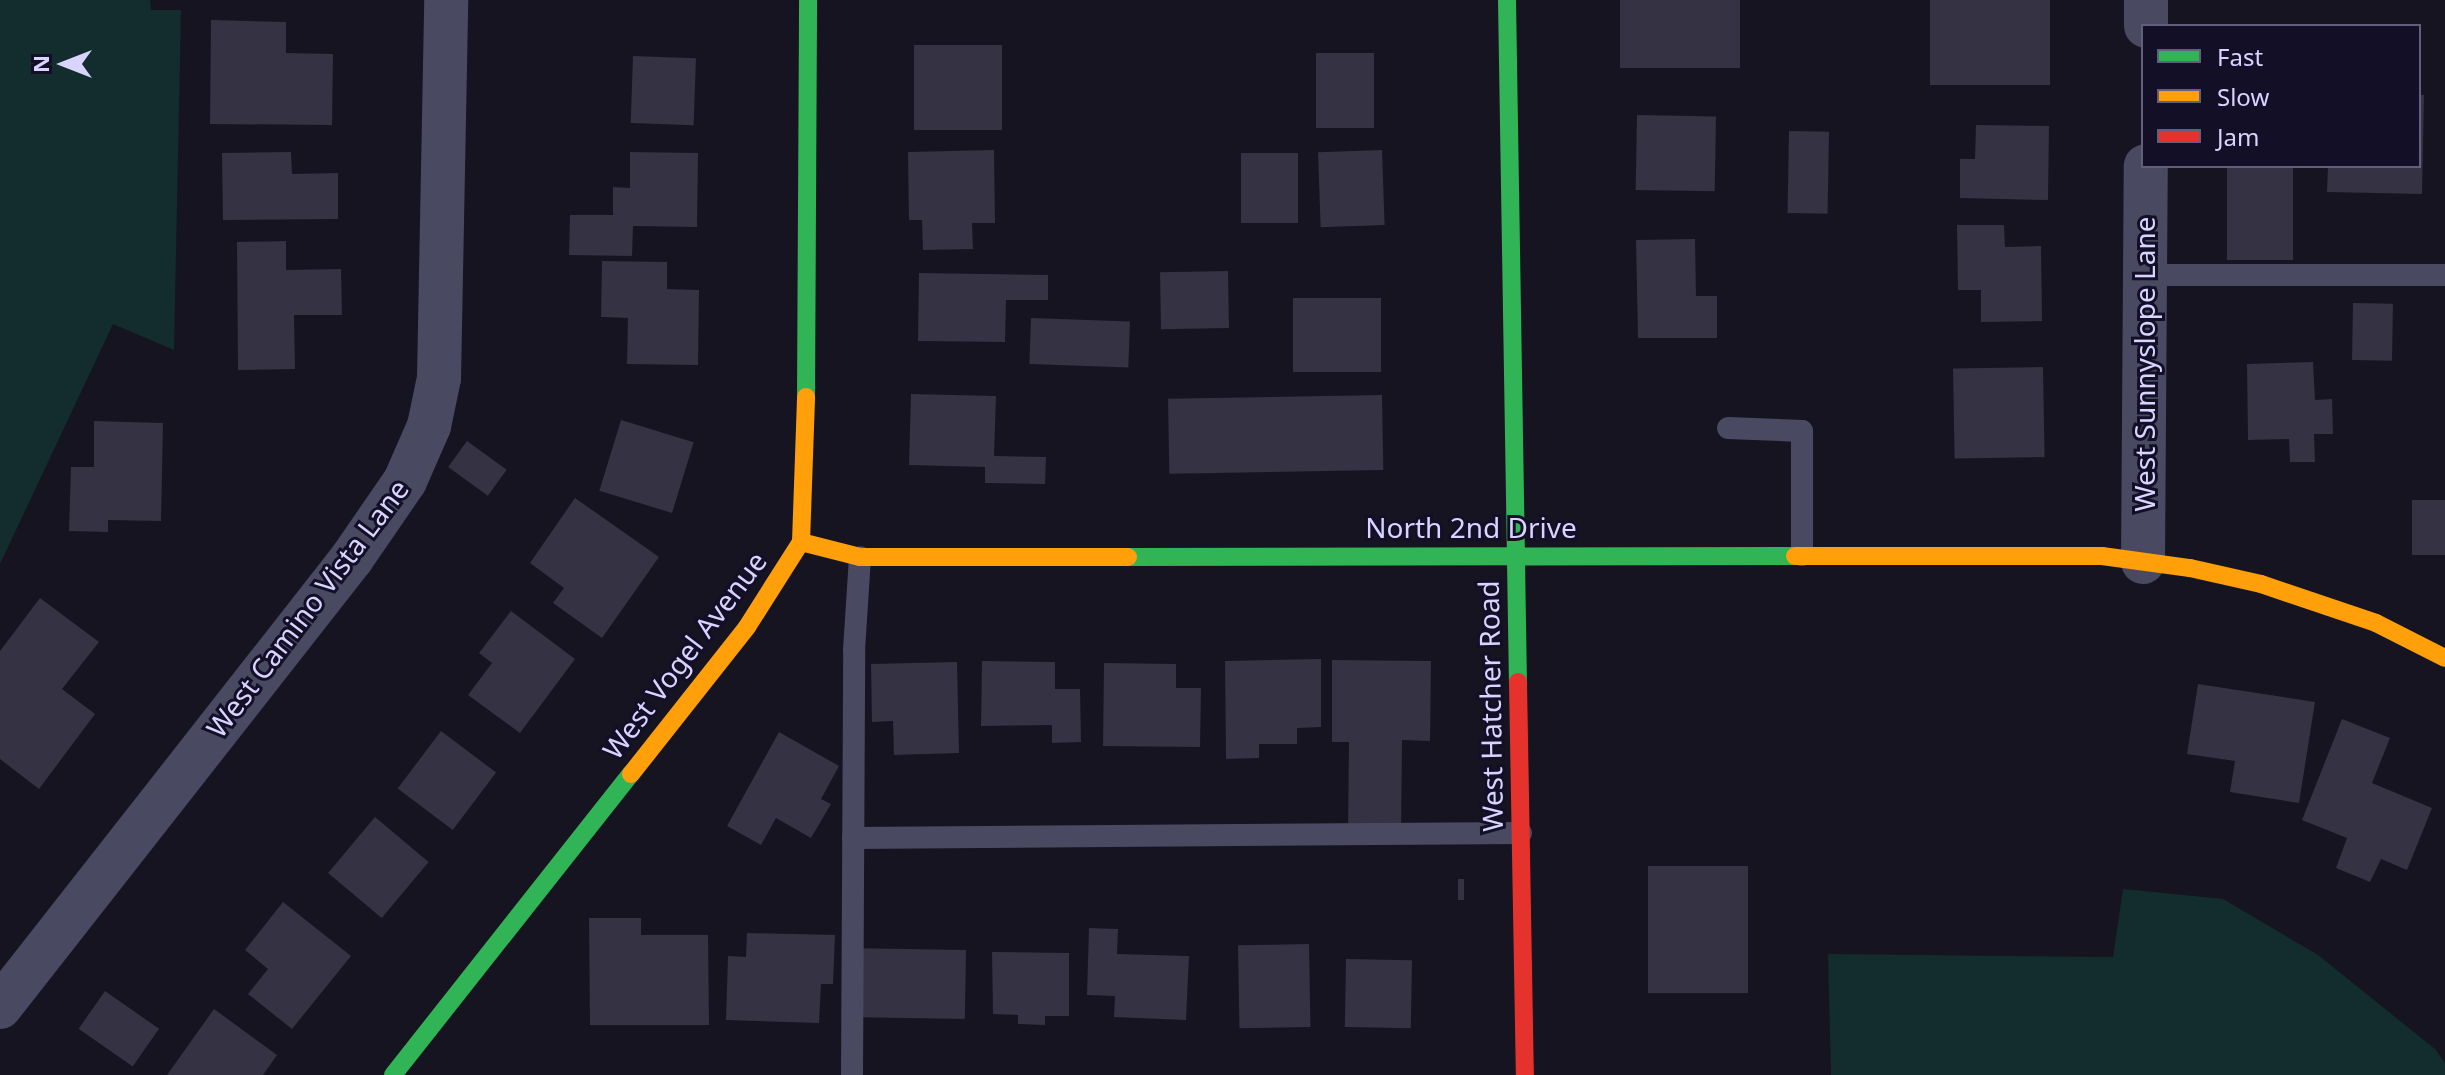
<!DOCTYPE html>
<style>
body{margin:0}
#map{position:relative;width:2445px;height:1075px;overflow:hidden;background:#161421;font-family:"Noto Sans",sans-serif}
div>[style]{position:absolute}
[style*='--x']{left:calc(var(--x)*1px);top:calc(var(--y)*1px);width:calc(var(--w)*1px);rotate:calc(var(--a)*1deg)}
.green>*{inset:0;background:#132c2d}
.building>*{inset:0;background:#343243;transform-origin:0 0}
.lane>*{height:22px;margin:-11px;padding:0 11px;transform-origin:11px;border-radius:11px;background:#4a4962}
.street>*{height:44px;margin:-22px;padding:0 22px;transform-origin:22px;border-radius:22px;background:#4a4962}
.fast>*{height:18px;margin:-9px;padding:0 9px;transform-origin:9px;border-radius:9px;background:#30b455}
.slow>*{height:18px;margin:-9px;padding:0 9px;transform-origin:9px;border-radius:9px;background:#ff9f0a}
.jam>*{height:18px;margin:-9px;padding:0 9px;transform-origin:9px;border-radius:9px;background:#e5322d}
span{translate:-50% -50%;white-space:nowrap;text-align:center;line-height:1.15;-webkit-text-stroke:6px #130f26;paint-order:stroke}
.street-label{font-size:28px;color:#d9d4ff}
.legend{position:absolute;left:2141px;top:24px;width:280px;height:144px;box-sizing:border-box;background:#130f26;border:2px solid #625e7d;margin:0;padding:10px 14px;list-style:none;font-size:24px;color:#d9d4ff}
.legend li{display:flex;align-items:center;gap:16px;height:40px}
.legend b{width:40px;border:2px solid #625e7d}
.north{position:absolute;left:24px;top:24px;width:80px;height:80px;-webkit-text-stroke:6px #130f26;paint-order:stroke;rotate:270deg;font-size:22px;font-weight:700;line-height:32px;text-align:center;color:#d9d4ff}
.north::after{content:'';display:block;margin:auto;width:28px;height:36px;background:#d9d4ff;clip-path:polygon(50% 0,100% 100%,50% 72%,0 100%)}
</style>
<div id="map">
<div class="green">
<i style="clip-path:polygon(0 0,150px 0,151px 10px,181px 10px,174px 350px,113px 324px,0 564px)"></i>
<i style="clip-path:polygon(2123px 889px,2223px 899px,2318px 955px,2435px 1049px,2445px 1063px,2445px 1075px,1831px 1075px,1828px 954px,2113px 957px)"></i>
</div>
<div class="building">
<i style="left:1620px;top:0;width:120px;height:68px"></i>
<i style="left:1930px;top:0;width:120px;height:85px"></i>
<i style="clip-path:polygon(211px 20px,286px 22px,286px 53px,333px 54px,332px 125px,210px 124px)"></i>
<i style="left:914px;top:45px;width:88px;height:85px"></i>
<i style="left:1316px;top:53px;width:58px;height:75px"></i>
<i style="left:633px;top:56px;width:63px;height:67px;rotate:2deg"></i>
<i style="clip-path:polygon(2419px 95px,2424px 95px,2422px 194px,2327px 192px,2328px 166px,2419px 166px)"></i>
<i style="left:1637px;top:115px;width:79px;height:75px;rotate:1deg"></i>
<i style="clip-path:polygon(1976px 125px,2049px 126px,2048px 200px,1960px 198px,1960px 159px,1975px 159px)"></i>
<i style="left:1789px;top:131px;width:40px;height:82px;rotate:1deg"></i>
<i style="clip-path:polygon(994px 150px,995px 223px,972px 223px,973px 249px,923px 250px,922px 220px,909px 220px,908px 152px)"></i>
<i style="left:1382px;top:150px;width:75px;height:64px;rotate:88deg"></i>
<i style="clip-path:polygon(291px 152px,292px 174px,338px 173px,338px 219px,223px 220px,222px 153px)"></i>
<i style="clip-path:polygon(630px 152px,698px 153px,697px 227px,633px 226px,632px 256px,569px 255px,570px 215px,613px 215px,613px 187px,630px 188px)"></i>
<i style="left:1241px;top:153px;width:57px;height:70px"></i>
<i style="left:2227px;top:166px;width:66px;height:94px"></i>
<i style="clip-path:polygon(1957px 225px,2004px 225px,2005px 247px,2041px 246px,2042px 321px,1981px 322px,1981px 290px,1958px 290px)"></i>
<i style="clip-path:polygon(1695px 239px,1696px 296px,1717px 296px,1717px 338px,1638px 338px,1636px 240px)"></i>
<i style="clip-path:polygon(286px 241px,286px 270px,341px 269px,342px 315px,294px 315px,295px 369px,238px 370px,237px 242px)"></i>
<i style="clip-path:polygon(602px 261px,667px 262px,667px 289px,699px 290px,698px 365px,627px 364px,628px 318px,601px 317px)"></i>
<i style="left:1228px;top:271px;width:57px;height:68px;rotate:89deg"></i>
<i style="clip-path:polygon(919px 273px,1048px 275px,1048px 300px,1006px 300px,1005px 342px,918px 341px)"></i>
<i style="left:1293px;top:298px;width:88px;height:74px"></i>
<i style="left:2353px;top:303px;width:40px;height:57px;rotate:1deg"></i>
<i style="left:1031px;top:318px;width:99px;height:46px;rotate:2deg"></i>
<i style="clip-path:polygon(2313px 362px,2315px 400px,2332px 399px,2333px 434px,2314px 434px,2315px 462px,2290px 462px,2289px 439px,2248px 440px,2247px 364px)"></i>
<i style="left:2043px;top:367px;width:90px;height:90px;rotate:89deg"></i>
<i style="clip-path:polygon(911px 394px,996px 396px,994px 456px,1046px 457px,1045px 484px,985px 483px,985px 467px,909px 465px)"></i>
<i style="left:1382px;top:395px;width:75px;height:214px;rotate:89deg"></i>
<i style="left:621px;top:420px;width:76px;height:74px;rotate:17deg"></i>
<i style="clip-path:polygon(94px 421px,163px 423px,161px 521px,108px 520px,108px 532px,69px 531px,71px 467px,94px 467px)"></i>
<i style="left:467px;top:441px;width:49px;height:32px;rotate:36deg"></i>
<i style="clip-path:polygon(575px 498px,659px 557px,602px 638px,553px 603px,564px 588px,530px 563px)"></i>
<i style="left:2445px;top:500px;width:55px;height:33px;rotate:90deg"></i>
<i style="clip-path:polygon(40px 598px,99px 642px,62px 689px,95px 714px,39px 789px,0 759px,0 651px)"></i>
<i style="clip-path:polygon(511px 611px,575px 659px,520px 733px,468px 695px,492px 663px,479px 653px)"></i>
<i style="clip-path:polygon(1321px 659px,1321px 727px,1297px 728px,1297px 744px,1259px 744px,1259px 758px,1226px 759px,1225px 661px)"></i>
<i style="clip-path:polygon(1332px 660px,1431px 661px,1430px 741px,1402px 740px,1401px 833px,1348px 832px,1349px 742px,1332px 742px)"></i>
<i style="clip-path:polygon(982px 661px,1055px 662px,1055px 689px,1080px 689px,1081px 742px,1052px 743px,1052px 725px,981px 726px)"></i>
<i style="clip-path:polygon(957px 662px,959px 753px,894px 755px,893px 721px,872px 722px,871px 664px)"></i>
<i style="clip-path:polygon(1104px 663px,1176px 664px,1176px 688px,1201px 688px,1200px 747px,1103px 746px)"></i>
<i style="clip-path:polygon(2198px 684px,2315px 702px,2299px 803px,2230px 792px,2235px 761px,2187px 754px)"></i>
<i style="clip-path:polygon(2342px 719px,2390px 738px,2372px 783px,2432px 808px,2407px 870px,2381px 859px,2370px 882px,2336px 868px,2347px 838px,2302px 820px)"></i>
<i style="left:441px;top:731px;width:69px;height:72px;rotate:37deg"></i>
<i style="clip-path:polygon(779px 732px,839px 766px,821px 799px,831px 804px,811px 838px,776px 818px,761px 845px,727px 826px)"></i>
<i style="left:375px;top:817px;width:70px;height:73px;rotate:40deg"></i>
<i style="left:1748px;top:866px;width:127px;height:100px;rotate:90deg"></i>
<i style="left:1458px;top:879px;width:6px;height:21px"></i>
<i style="clip-path:polygon(283px 902px,351px 956px,292px 1029px,248px 994px,268px 969px,245px 950px)"></i>
<i style="clip-path:polygon(589px 918px,641px 918px,641px 935px,708px 935px,709px 1025px,590px 1025px)"></i>
<i style="clip-path:polygon(1089px 928px,1118px 929px,1117px 954px,1189px 956px,1186px 1020px,1114px 1017px,1115px 996px,1087px 995px)"></i>
<i style="clip-path:polygon(747px 933px,835px 935px,833px 984px,821px 984px,819px 1023px,726px 1020px,728px 956px,746px 957px)"></i>
<i style="left:1309px;top:944px;width:83px;height:71px;rotate:89deg"></i>
<i style="left:966px;top:950px;width:69px;height:106px;rotate:91deg"></i>
<i style="clip-path:polygon(992px 952px,1069px 953px,1069px 1016px,1045px 1016px,1045px 1025px,1018px 1024px,1018px 1015px,993px 1014px)"></i>
<i style="left:1346px;top:959px;width:66px;height:68px;rotate:1deg"></i>
<i style="left:105px;top:991px;width:66px;height:46px;rotate:35deg"></i>
<i style="clip-path:polygon(214px 1009px,277px 1055px,263px 1075px,167px 1075px)"></i>
</div>
<div class="lane">
<i style="--x:2145;--y:275;--w:300;--a:0"></i>
<i style="--x:1728;--y:428;--w:74;--a:2.3"></i>
<i style="--x:1802;--y:431;--w:124;--a:90"></i>
<i style="--x:853;--y:838;--w:668;--a:-0.43"></i>
<i style="--x:852;--y:1075;--w:425;--a:-89.7"></i>
<i style="--x:854;--y:650;--w:93;--a:-86.3"></i>
</div>
<div class="street">
<i style="--x:2146;--y:26;--w:26;--a:-90"></i>
<i style="--x:2143;--y:562;--w:396;--a:-89.6"></i>
<i style="--x:0;--y:1007;--w:571;--a:-51.9"></i>
<i style="--x:352;--y:558;--w:93;--a:-55.5"></i>
<i style="--x:405;--y:481;--w:60;--a:-66.4"></i>
<i style="--x:429;--y:426;--w:49;--a:-78.2"></i>
<i style="--x:439;--y:378;--w:378;--a:-88.9"></i>
</div>
<div class="fast">
<i style="--x:1507;--y:0;--w:682;--a:89.08"></i>
<i style="--x:806;--y:397;--w:397;--a:-89.7"></i>
<i style="--x:1128;--y:557;--w:667;--a:-0.09"></i>
<i style="--x:393;--y:1075;--w:384;--a:-51.7"></i>
</div>
<div class="slow">
<i style="--x:801;--y:542;--w:61;--a:14.3"></i>
<i style="--x:860;--y:557;--w:268;--a:0"></i>
<i style="--x:1795;--y:556;--w:307;--a:0"></i>
<i style="--x:2102;--y:556;--w:89;--a:7.8"></i>
<i style="--x:2190;--y:568;--w:73;--a:12.7"></i>
<i style="--x:2261;--y:584;--w:121;--a:18.7"></i>
<i style="--x:2376;--y:623;--w:77;--a:26.9"></i>
<i style="--x:631;--y:774;--w:187;--a:-51.7"></i>
<i style="--x:747;--y:627;--w:101;--a:-57.6"></i>
<i style="--x:801;--y:542;--w:145;--a:-88"></i>
</div>
<div class="jam">
<i style="--x:1518;--y:682;--w:393;--a:89"></i>
</div>
<div class="street-label">
<span style="left:2144px;top:364px;rotate:-90deg">West Sunnyslope Lane</span>
<span style="left:1471px;top:527px">North 2nd Drive</span>
<span style="left:307px;top:608px;rotate:-53deg">West Camino Vista Lane</span>
<span style="left:684px;top:655px;rotate:-53deg">West Vogel Avenue</span>
<span style="left:1490px;top:706px;rotate:-91deg">West Hatcher Road</span>
</div>
<ul class="legend">
<li><b style="height:10px;background:#30b455"></b>Fast</li>
<li><b style="height:10px;background:#ff9f0a"></b>Slow</li>
<li><b style="height:10px;background:#e5322d"></b>Jam</li>
</ul>
<div class="north">N</div>
</div>
